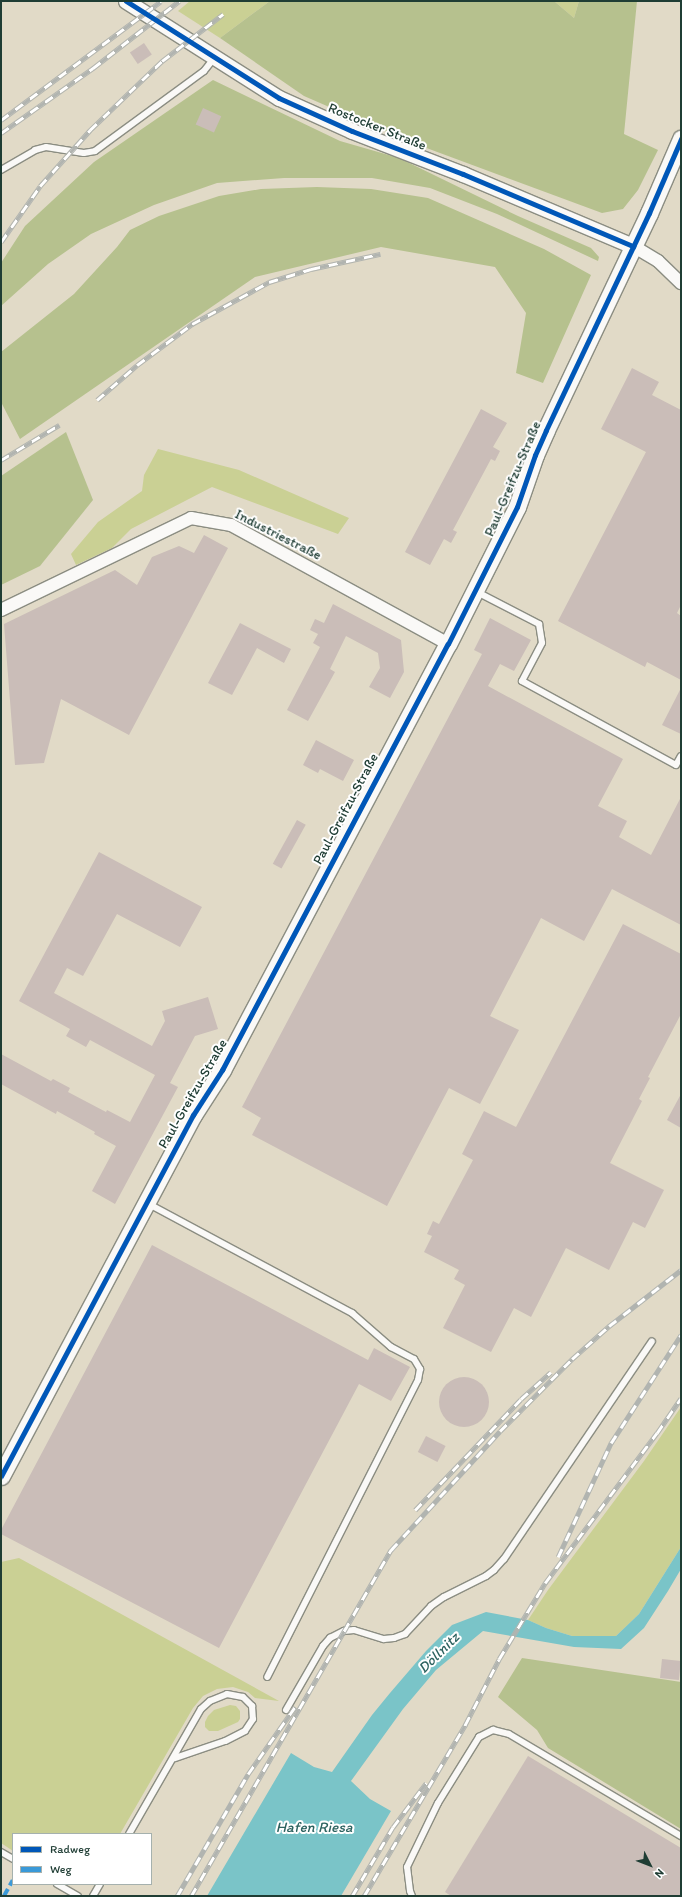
<!DOCTYPE html>
<meta charset="utf-8">
<style>
body{margin:0}
#map{position:relative;width:682px;height:1897px;overflow:hidden;background:#e1dac7;font-family:Itim,sans-serif}
div>[style]{position:absolute}
[style*='--x']{left:calc(var(--x)*1px);top:calc(var(--y)*1px);width:calc(var(--w)*1px);rotate:calc(var(--a)*1deg)}
.green>*{inset:0;background:#cad094}
.forest>*{inset:0;background:#b6c18e}
.water>*{inset:0;background:#7ac4c8}
.building>*{inset:0;background:#cabdb8;transform-origin:0 0}
.round{border-radius:50%}
.roads{filter:drop-shadow(1px 0 #8b8d82) drop-shadow(-1px 0 #8b8d82) drop-shadow(0 1px #8b8d82) drop-shadow(0 -1px #8b8d82)}
.service>*{height:6px;margin:-3px;padding:0 3px;transform-origin:3px;border-radius:3px;background:#faf9f7}
.minor>*{height:12px;margin:-6px;padding:0 6px;transform-origin:6px;border-radius:6px;background:#faf9f7}
.tertiary>*{height:15px;margin:-7.5px;padding:0 7.5px;transform-origin:7.5px;border-radius:7.5px;background:#faf9f7}
.secondary>*{height:17px;margin:-8.5px;padding:0 8.5px;transform-origin:8.5px;border-radius:8.5px;background:#faf9f7}
.rail>*{height:4.5px;margin-top:-2.25px;transform-origin:0;background:repeating-linear-gradient(90deg,#fff 0 9px,#b1b4b0 0 18px);box-sizing:border-box;border-block:1px solid #b1b4b0}
.quiet>*{height:4px;margin-top:-2px;transform-origin:0;background:repeating-linear-gradient(90deg,#3a99d8 0 8px,transparent 0 12px)}
.cycleway>*{height:5px;margin:-2.5px;padding:0 2.5px;transform-origin:2.5px;border-radius:2.5px;background:#0057b8}
span{translate:-50% -50%;white-space:nowrap;text-align:center;line-height:1.15;-webkit-text-stroke:4px #fff;paint-order:stroke}
.street-label{font-size:14px;color:#1f3d34}
.water-label{font-size:15px;color:#2d6360;font-style:italic}
.frame{position:absolute;inset:0;border:2px solid #1f3d34;pointer-events:none}
.legend{position:absolute;left:12px;top:1833px;width:140px;height:52px;box-sizing:border-box;background:#fff;border:1px solid #a5b1ae;margin:0;padding:5px 7px;list-style:none;font-size:12px;color:#1f3d34}
.legend li{display:flex;align-items:center;gap:8px;height:20px}
.legend b{width:20px;border:1px solid #a5b1ae}
.north{position:absolute;left:630px;top:1845px;width:40px;height:40px;-webkit-text-stroke:3px #fff;paint-order:stroke;rotate:132deg;font-size:11px;font-weight:700;line-height:16px;text-align:center;color:#1f3d34}
.north::after{content:'';display:block;margin:auto;width:14px;height:18px;background:#1f3d34;clip-path:polygon(50% 0,100% 100%,50% 72%,0 100%)}
</style>
<div id="map">
<div class="green">
<i style="clip-path:polygon(190px 1px,270px 1px,220px 38px,178px 11px)"></i>
<i style="clip-path:polygon(554px 1px,579px 1px,574px 18px)"></i>
<i style="clip-path:polygon(158px 449px,239px 470px,349px 518px,338px 534px,212px 487px,131px 529px,112px 548px,76px 565px,71px 554px,98px 522px,142px 491px,144px 475px)"></i>
<i style="clip-path:polygon(681px 1407px,681px 1547px,639px 1614px,616px 1636px,572px 1636px,546px 1628px,528px 1620px,548px 1590px,644px 1461px)"></i>
<i style="clip-path:polygon(19px 1558px,74px 1588px,279px 1701px,255px 1698px,248px 1692px,233px 1687px,217px 1689px,203px 1696px,193px 1708px,120px 1834px,13px 1834px,13px 1851px,1px 1843px,1px 1562px)"></i>
<i style="clip-path:polygon(230px 1705px,236px 1706px,240px 1711px,240px 1719px,238px 1722px,218px 1731px,209px 1731px,205px 1727px,205px 1722px,208px 1716px,214px 1710px)"></i>
</div>
<div class="forest">
<i style="clip-path:polygon(270px 1px,554px 1px,574px 18px,579px 1px,637px 1px,624px 134px,658px 150px,638px 190px,623px 209px,602px 213px,405px 140px,304px 96px,220px 38px)"></i>
<i style="clip-path:polygon(213px 80px,340px 141px,399px 158px,518px 216px,591px 248px,599px 257px,598px 261px,497px 214px,430px 188px,372px 178px,284px 178px,217px 183px,154px 205px,91px 234px,48px 264px,1px 306px,1px 263px,25px 226px,94px 162px)"></i>
<i style="clip-path:polygon(317px 187px,371px 189px,428px 198px,544px 249px,591px 275px,543px 383px,516px 373px,526px 313px,495px 267px,381px 247px,255px 277px,20px 439px,1px 402px,1px 352px,74px 294px,117px 247px,130px 230px,159px 216px,219px 196px,261px 189px)"></i>
<i style="clip-path:polygon(66px 432px,93px 500px,40px 566px,1px 585px,1px 476px)"></i>
<i style="clip-path:polygon(522px 1658px,681px 1682px,681px 1829px,548px 1748px,537px 1730px,498px 1697px)"></i>
</div>
<div class="water">
<i style="clip-path:polygon(681px 1547px,681px 1569px,668px 1591px,644px 1628px,621px 1649px,574px 1647px,483px 1631px,436px 1670px,403px 1709px,351px 1781px,370px 1799px,391px 1811px,341px 1896px,207px 1896px,291px 1753px,314px 1767px,332px 1772px,372px 1715px,390px 1693px,426px 1651px,452px 1625px,486px 1612px,528px 1620px,546px 1628px,572px 1636px,616px 1636px,639px 1614px)"></i>
</div>
<div class="building">
<i style="left:144px;top:43px;width:14px;height:17px;rotate:56deg"></i>
<i style="left:203px;top:108px;width:20px;height:18px;rotate:24deg"></i>
<i style="clip-path:polygon(632px 368px,659px 382px,652px 395px,681px 410px,681px 605px,677px 613px,681px 616px,681px 680px,647px 662px,645px 667px,558px 621px,646px 452px,601px 429px)"></i>
<i style="clip-path:polygon(481px 409px,507px 423px,493px 447px,500px 451px,495px 461px,491px 459px,453px 530px,457px 532px,451px 543px,444px 539px,430px 565px,405px 552px)"></i>
<i style="clip-path:polygon(204px 535px,228px 548px,129px 735px,61px 699px,44px 763px,15px 765px,4px 624px,115px 570px,137px 585px,152px 557px,179px 546px,194px 553px)"></i>
<i style="clip-path:polygon(333px 604px,401px 640px,404px 672px,390px 698px,369px 687px,380px 668px,378px 653px,346px 636px,330px 669px,335px 672px,308px 721px,287px 710px,320px 647px,313px 643px,318px 634px,310px 630px,315px 619px,324px 623px)"></i>
<i style="clip-path:polygon(490px 618px,531px 640px,514px 671px,500px 664px,488px 686px,623px 759px,598px 806px,627px 821px,619px 837px,651px 855px,681px 797px,681px 925px,612px 889px,584px 941px,541px 918px,490px 1016px,519px 1030px,480px 1104px,449px 1088px,387px 1206px,252px 1135px,261px 1118px,242px 1107px,482px 654px,474px 650px)"></i>
<i style="clip-path:polygon(240px 623px,291px 649px,284px 663px,257px 648px,232px 695px,208px 683px)"></i>
<i style="clip-path:polygon(681px 688px,681px 734px,662px 725px)"></i>
<i style="clip-path:polygon(316px 740px,354px 760px,343px 781px,320px 769px,318px 773px,303px 765px)"></i>
<i style="left:297px;top:820px;width:10px;height:50px;rotate:29deg"></i>
<i style="clip-path:polygon(99px 852px,202px 907px,180px 947px,117px 914px,83px 976px,67px 968px,54px 993px,152px 1046px,165px 1021px,162px 1011px,208px 997px,218px 1029px,195px 1036px,170px 1083px,178px 1087px,115px 1204px,92px 1191px,116px 1146px,94px 1134px,95px 1132px,57px 1111px,56px 1114px,1px 1084px,1px 1054px,51px 1081px,53px 1079px,70px 1088px,68px 1092px,106px 1112px,107px 1110px,130px 1122px,155px 1075px,90px 1040px,86px 1047px,66px 1036px,70px 1029px,19px 1001px)"></i>
<i style="clip-path:polygon(623px 924px,681px 954px,681px 1014px,648px 1077px,650px 1078px,639px 1099px,642px 1101px,610px 1163px,664px 1190px,645px 1228px,633px 1222px,609px 1270px,566px 1248px,531px 1317px,514px 1308px,491px 1352px,443px 1328px,465px 1285px,454px 1279px,459px 1270px,424px 1252px,432px 1236px,427px 1234px,433px 1221px,439px 1224px,473px 1160px,462px 1154px,484px 1111px,516px 1127px)"></i>
<i style="clip-path:polygon(681px 1094px,681px 1128px,667px 1120px)"></i>
<i style="clip-path:polygon(152px 1245px,368px 1360px,374px 1348px,410px 1367px,391px 1401px,359px 1384px,219px 1648px,1px 1534px,1px 1530px)"></i>
<i class="round" style="left:439px;top:1377px;width:50px;height:50px"></i>
<i style="left:426px;top:1436px;width:22px;height:18px;rotate:27deg"></i>
<i style="left:662px;top:1659px;width:19px;height:19px;rotate:6deg"></i>
<i style="clip-path:polygon(528px 1756px,681px 1848px,681px 1896px,451px 1896px,445px 1892px)"></i>
</div>
<div class="roads">
<div class="service">
<i style="--x:1;--y:170;--w:39;--a:-30"></i>
<i style="--x:35;--y:150;--w:11;--a:-15"></i>
<i style="--x:46;--y:147;--w:38;--a:9"></i>
<i style="--x:84;--y:153;--w:11;--a:-10"></i>
<i style="--x:95;--y:151;--w:135;--a:-36.3"></i>
<i style="--x:204;--y:71;--w:18;--a:-52"></i>
<i style="--x:477;--y:592;--w:70;--a:27.3"></i>
<i style="--x:539;--y:624;--w:19;--a:81"></i>
<i style="--x:542;--y:643;--w:43;--a:117.8"></i>
<i style="--x:522;--y:681;--w:175;--a:28.6"></i>
<i style="--x:676;--y:765;--w:10;--a:-61"></i>
<i style="--x:147;--y:1203;--w:233;--a:28.2"></i>
<i style="--x:352;--y:1313;--w:52;--a:41.1"></i>
<i style="--x:391;--y:1347;--w:26;--a:28"></i>
<i style="--x:414;--y:1359;--w:12;--a:59"></i>
<i style="--x:420;--y:1369;--w:11;--a:100"></i>
<i style="--x:418;--y:1380;--w:333;--a:116.9"></i>
<i style="--x:286;--y:1710;--w:74;--a:-60"></i>
<i style="--x:323;--y:1646;--w:11;--a:-49"></i>
<i style="--x:330;--y:1638;--w:16;--a:-27"></i>
<i style="--x:344;--y:1631;--w:10;--a:-6"></i>
<i style="--x:354;--y:1630;--w:31;--a:17"></i>
<i style="--x:384;--y:1639;--w:10;--a:-6"></i>
<i style="--x:394;--y:1638;--w:12;--a:-20"></i>
<i style="--x:405;--y:1634;--w:38;--a:-47"></i>
<i style="--x:431;--y:1606;--w:16;--a:-35"></i>
<i style="--x:444;--y:1597;--w:47;--a:-26.6"></i>
<i style="--x:486;--y:1576;--w:10;--a:-37"></i>
<i style="--x:494;--y:1570;--w:15;--a:-48"></i>
<i style="--x:504;--y:1559;--w:263;--a:-55.8"></i>
<i style="--x:129;--y:1834;--w:144;--a:-60.1"></i>
<i style="--x:201;--y:1709;--w:12;--a:-42"></i>
<i style="--x:210;--y:1701;--w:18;--a:-22"></i>
<i style="--x:227;--y:1694;--w:16;--a:11"></i>
<i style="--x:243;--y:1697;--w:13;--a:45"></i>
<i style="--x:252;--y:1706;--w:13;--a:86"></i>
<i style="--x:253;--y:1719;--w:14;--a:124"></i>
<i style="--x:245;--y:1731;--w:22;--a:153"></i>
<i style="--x:225;--y:1741;--w:53;--a:161.2"></i>
<i style="--x:1;--y:1852;--w:14;--a:30"></i>
<i style="--x:57;--y:1884;--w:24;--a:30"></i>
<i style="--x:93;--y:1896;--w:14;--a:-60"></i>
<i style="--x:412;--y:1896;--w:5;--a:-112"></i>
<i style="--x:410;--y:1891;--w:24;--a:-97"></i>
<i style="--x:407;--y:1867;--w:71;--a:-64.2"></i>
<i style="--x:438;--y:1803;--w:78;--a:-58.2"></i>
<i style="--x:479;--y:1737;--w:16;--a:-27"></i>
<i style="--x:493;--y:1730;--w:16;--a:14"></i>
<i style="--x:509;--y:1734;--w:200;--a:30.7"></i>
</div>
<div class="minor">
<i style="--x:633;--y:246;--w:29;--a:31"></i>
<i style="--x:658;--y:261;--w:32;--a:44"></i>
<i style="--x:1;--y:610;--w:211;--a:-25.8"></i>
<i style="--x:191;--y:518;--w:41;--a:9.9"></i>
<i style="--x:231;--y:525;--w:247;--a:28.7"></i>
</div>
<div class="tertiary">
<i style="--x:126;--y:1;--w:181;--a:32.4"></i>
<i style="--x:279;--y:98;--w:80;--a:24.3"></i>
<i style="--x:352;--y:131;--w:119;--a:21.2"></i>
<i style="--x:463;--y:174;--w:185;--a:23"></i>
</div>
<div class="secondary">
<i style="--x:1;--y:1476;--w:409;--a:-62"></i>
<i style="--x:193;--y:1115;--w:54;--a:-57.2"></i>
<i style="--x:222;--y:1070;--w:482;--a:-62.1"></i>
<i style="--x:448;--y:644;--w:153;--a:-63.3"></i>
<i style="--x:517;--y:507;--w:55;--a:-70.9"></i>
<i style="--x:535;--y:455;--w:27;--a:-66"></i>
<i style="--x:546;--y:430;--w:240;--a:-64.6"></i>
<i style="--x:649;--y:213;--w:81;--a:-66.6"></i>
</div>
</div>
<div class="rail">
<i style="--x:1;--y:120;--w:199;--a:-36.6"></i>
<i style="--x:1;--y:133;--w:113;--a:-35.2"></i>
<i style="--x:93;--y:68;--w:109;--a:-37.9"></i>
<i style="--x:1;--y:242;--w:68;--a:-55.1"></i>
<i style="--x:40;--y:186;--w:75;--a:-48.2"></i>
<i style="--x:90;--y:130;--w:100;--a:-43.8"></i>
<i style="--x:162;--y:61;--w:77;--a:-37.6"></i>
<i style="--x:97;--y:400;--w:53;--a:-41.2"></i>
<i style="--x:137;--y:365;--w:69;--a:-36.7"></i>
<i style="--x:192;--y:324;--w:88;--a:-28.6"></i>
<i style="--x:269;--y:282;--w:44;--a:-17.2"></i>
<i style="--x:311;--y:269;--w:71;--a:-12.3"></i>
<i style="--x:1;--y:460;--w:68;--a:-31.1"></i>
<i style="--x:415;--y:1510;--w:153;--a:-46.3"></i>
<i style="--x:521;--y:1399;--w:40;--a:-42"></i>
<i style="--x:558;--y:1557;--w:126;--a:-65.1"></i>
<i style="--x:611;--y:1443;--w:129;--a:-57.1"></i>
<i style="--x:177;--y:1896;--w:141;--a:-59.8"></i>
<i style="--x:248;--y:1774;--w:82;--a:-55"></i>
<i style="--x:191;--y:1896;--w:400;--a:-60"></i>
<i style="--x:391;--y:1550;--w:161;--a:-47.5"></i>
<i style="--x:500;--y:1431;--w:102;--a:-45"></i>
<i style="--x:572;--y:1359;--w:50;--a:-41.7"></i>
<i style="--x:609;--y:1326;--w:91;--a:-37.9"></i>
<i style="--x:352;--y:1896;--w:80;--a:-59.3"></i>
<i style="--x:393;--y:1827;--w:55;--a:-53.1"></i>
<i style="--x:364;--y:1896;--w:199;--a:-59.4"></i>
<i style="--x:465;--y:1725;--w:74;--a:-62.7"></i>
<i style="--x:499;--y:1659;--w:89;--a:-58.8"></i>
<i style="--x:545;--y:1583;--w:187;--a:-53.3"></i>
<i style="--x:657;--y:1433;--w:42;--a:-55.6"></i>
</div>
<div class="quiet">
<i style="--x:4;--y:1896;--w:18;--a:-61"></i>
</div>
<div class="cycleway">
<i style="--x:126;--y:1;--w:181;--a:32.4"></i>
<i style="--x:279;--y:98;--w:80;--a:24.3"></i>
<i style="--x:352;--y:131;--w:119;--a:21.2"></i>
<i style="--x:463;--y:174;--w:185;--a:23"></i>
<i style="--x:1;--y:1476;--w:409;--a:-62"></i>
<i style="--x:193;--y:1115;--w:54;--a:-57.2"></i>
<i style="--x:222;--y:1070;--w:482;--a:-62.1"></i>
<i style="--x:448;--y:644;--w:153;--a:-63.3"></i>
<i style="--x:517;--y:507;--w:55;--a:-70.9"></i>
<i style="--x:535;--y:455;--w:27;--a:-66"></i>
<i style="--x:546;--y:430;--w:240;--a:-64.6"></i>
<i style="--x:649;--y:213;--w:81;--a:-66.6"></i>
</div>
<div class="street-label">
<span style="left:377px;top:127px;rotate:22deg">Rostocker Straße</span>
<span style="left:513px;top:479px;rotate:-67deg">Paul-Greifzu-Straße</span>
<span style="left:278px;top:535px;rotate:27deg">Industriestraße</span>
<span style="left:346px;top:809px;rotate:-62deg">Paul-Greifzu-Straße</span>
<span style="left:193px;top:1094px;rotate:-60deg">Paul-Greifzu-Straße</span>
</div>
<div class="water-label">
<span style="left:439px;top:1653px;rotate:-45deg">Döllnitz</span>
<span style="left:314px;top:1828px">Hafen Riesa</span>
</div>
<div class="frame"></div>
<ul class="legend">
<li><b style="height:5px;background:#0057b8"></b>Radweg</li>
<li><b style="height:5px;background:#3a99d8"></b>Weg</li>
</ul>
<div class="north">N</div>
</div>
